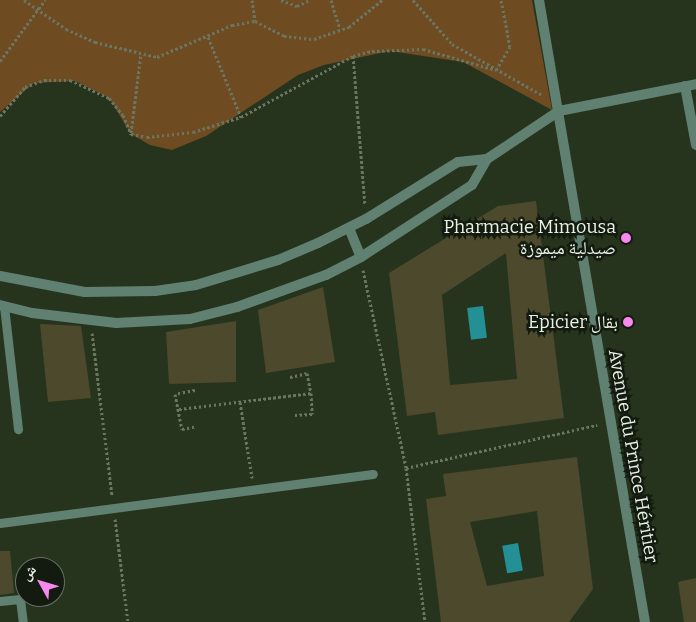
<!DOCTYPE html>
<meta charset="utf-8">
<style>
body{margin:0}
#map{position:relative;width:696px;height:622px;overflow:hidden;background:#26341d;font-family:Bitter,"Noto Naskh Arabic",serif}
div>[style]{position:absolute}
[style*='--x']{left:calc(var(--x)*1px);top:calc(var(--y)*1px);width:calc(var(--w)*1px);rotate:calc(var(--a)*1deg)}
.green>*{inset:0;background:#6e4b21}
.water>*{inset:0;background:#229094;transform-origin:0 0}
.building>*{inset:0;background:#4d492d}
.path>*{height:3px;margin-top:-1.5px;transform-origin:0;background:repeating-linear-gradient(90deg,#6a7662 0 2.5px,transparent 0 5px)}
.service>*{height:9px;margin:-4.5px;padding:0 4.5px;transform-origin:4.5px;border-radius:4.5px;background:#608072}
.minor>*{height:10px;margin:-5px;padding:0 5px;transform-origin:5px;border-radius:5px;background:#608072}
.dots>*{width:14px;height:14px;translate:-50% -50%;box-sizing:border-box;border:2px solid #131a0f;border-radius:50%}
span{translate:-50% -50%;white-space:nowrap;text-align:center;line-height:1.15;-webkit-text-stroke:5px #131a0f;paint-order:stroke}
.poi-label{font-size:18px;color:#e8f2e3}
.right{translate:-100% -50%;text-align:right}
.street-label{font-size:18px;color:#e8f2e3}
.north{position:absolute;left:15px;top:557px;width:50px;height:50px;box-sizing:border-box;background:#131a0f;border:1px solid #687064;border-radius:50%;rotate:309deg;font-size:14px;font-weight:700;line-height:20px;text-align:center;color:#e8f2e3}
.north::after{content:'';display:block;margin:auto;width:18px;height:22px;background:#f788ec;clip-path:polygon(50% 0,100% 100%,50% 72%,0 100%)}
</style>
<div id="map">
<div class="green">
<i style="clip-path:polygon(0 0,532px 0,552px 110px,463px 62px,390px 51px,324px 65px,298px 75px,206px 136px,172px 150px,150px 145px,131px 134px,109px 98px,75px 81px,34px 83px,0 112px)"></i>
</div>
<div class="water">
<i style="left:483px;top:306px;width:32px;height:16px;rotate:83deg"></i>
<i style="left:518px;top:543px;width:28px;height:16px;rotate:80deg"></i>
</div>
<div class="building">
<i style="clip-path:polygon(evenodd,536px 201px,564px 418px,438px 435px,435px 412px,407px 416px,389px 273px,498px 206px,536px 201px,506px 253px,517px 379px,450px 385px,442px 295px,506px 253px)"></i>
<i style="clip-path:polygon(323px 287px,335px 362px,266px 373px,258px 310px)"></i>
<i style="clip-path:polygon(236px 321px,236px 382px,169px 384px,166px 332px)"></i>
<i style="clip-path:polygon(40px 324px,81px 326px,91px 398px,48px 402px)"></i>
<i style="clip-path:polygon(evenodd,577px 457px,593px 589px,569px 622px,441px 622px,426px 499px,446px 496px,443px 474px,577px 457px,537px 511px,544px 576px,487px 586px,470px 522px,537px 511px)"></i>
<i style="clip-path:polygon(0 551px,10px 551px,14px 593px,0 595px)"></i>
<i style="clip-path:polygon(696px 578px,696px 622px,684px 622px,678px 582px)"></i>
</div>
<div class="path">
<i style="--x:24;--y:0;--w:51;--a:34.6"></i>
<i style="--x:66;--y:29;--w:32;--a:24"></i>
<i style="--x:95;--y:42;--w:64;--a:13.6"></i>
<i style="--x:157;--y:57;--w:82;--a:-23.1"></i>
<i style="--x:232;--y:25;--w:23;--a:-10"></i>
<i style="--x:255;--y:21;--w:33;--a:27"></i>
<i style="--x:284;--y:36;--w:30;--a:6"></i>
<i style="--x:314;--y:39;--w:37;--a:-19"></i>
<i style="--x:349;--y:27;--w:43;--a:-39.3"></i>
<i style="--x:252;--y:0;--w:21;--a:82"></i>
<i style="--x:281;--y:0;--w:17;--a:21"></i>
<i style="--x:297;--y:6;--w:14;--a:-25"></i>
<i style="--x:331;--y:0;--w:30;--a:73"></i>
<i style="--x:413;--y:0;--w:59;--a:48.4"></i>
<i style="--x:452;--y:44;--w:103;--a:29.5"></i>
<i style="--x:208;--y:37;--w:87;--a:67.6"></i>
<i style="--x:353;--y:56;--w:149;--a:85.4"></i>
<i style="--x:0;--y:61;--w:76;--a:-53.6"></i>
<i style="--x:0;--y:116;--w:38;--a:-49"></i>
<i style="--x:25;--y:87;--w:20;--a:-20"></i>
<i style="--x:44;--y:80;--w:26;--a:0"></i>
<i style="--x:70;--y:80;--w:43;--a:24.8"></i>
<i style="--x:109;--y:98;--w:22;--a:51"></i>
<i style="--x:123;--y:115;--w:21;--a:67"></i>
<i style="--x:131;--y:133;--w:80;--a:-82.8"></i>
<i style="--x:131;--y:134;--w:16;--a:11"></i>
<i style="--x:147;--y:137;--w:46;--a:-6.2"></i>
<i style="--x:193;--y:132;--w:50;--a:-17.4"></i>
<i style="--x:241;--y:117;--w:128;--a:-28.6"></i>
<i style="--x:353;--y:56;--w:20;--a:-15"></i>
<i style="--x:372;--y:51;--w:51;--a:-2.2"></i>
<i style="--x:423;--y:49;--w:76;--a:16"></i>
<i style="--x:496;--y:70;--w:27;--a:-59"></i>
<i style="--x:510;--y:47;--w:48;--a:-100.8"></i>
<i style="--x:363;--y:270;--w:203;--a:77.7"></i>
<i style="--x:406;--y:468;--w:155;--a:83"></i>
<i style="--x:92;--y:333;--w:164;--a:83"></i>
<i style="--x:290;--y:377;--w:17;--a:-13"></i>
<i style="--x:307;--y:373;--w:20;--a:79"></i>
<i style="--x:311;--y:393;--w:21;--a:87"></i>
<i style="--x:312;--y:414;--w:17;--a:177"></i>
<i style="--x:195;--y:390;--w:20;--a:169"></i>
<i style="--x:175;--y:394;--w:36;--a:79"></i>
<i style="--x:182;--y:429;--w:15;--a:-11"></i>
<i style="--x:240;--y:402;--w:77;--a:81"></i>
<i style="--x:179;--y:409;--w:133;--a:-6.9"></i>
<i style="--x:406;--y:468;--w:196;--a:-12.7"></i>
<i style="--x:115;--y:519;--w:104;--a:82.8"></i>
</div>
<div class="service">
<i style="--x:4;--y:306;--w:124;--a:83.5"></i>
<i style="--x:0;--y:523;--w:376;--a:-7.5"></i>
<i style="--x:0;--y:601;--w:20;--a:-6"></i>
<i style="--x:20;--y:599;--w:23;--a:83"></i>
</div>
<div class="minor">
<i style="--x:539;--y:0;--w:631;--a:80.33"></i>
<i style="--x:685;--y:86;--w:60;--a:79.4"></i>
<i style="--x:349;--y:228;--w:31;--a:68"></i>
<i style="--x:0;--y:276;--w:86;--a:10.7"></i>
<i style="--x:85;--y:292;--w:70;--a:-0.8"></i>
<i style="--x:155;--y:291;--w:41;--a:-8.3"></i>
<i style="--x:196;--y:285;--w:86;--a:-17"></i>
<i style="--x:278;--y:260;--w:43;--a:-23"></i>
<i style="--x:318;--y:243;--w:54;--a:-26.6"></i>
<i style="--x:366;--y:219;--w:108;--a:-31.8"></i>
<i style="--x:458;--y:162;--w:29;--a:-6"></i>
<i style="--x:0;--y:305;--w:33;--a:14"></i>
<i style="--x:32;--y:313;--w:85;--a:6.8"></i>
<i style="--x:116;--y:323;--w:74;--a:-3.1"></i>
<i style="--x:190;--y:319;--w:49;--a:-14.3"></i>
<i style="--x:237;--y:307;--w:95;--a:-19.8"></i>
<i style="--x:326;--y:275;--w:39;--a:-27"></i>
<i style="--x:361;--y:257;--w:132;--a:-33"></i>
<i style="--x:472;--y:185;--w:30;--a:-60"></i>
<i style="--x:487;--y:159;--w:87;--a:-33.7"></i>
<i style="--x:559;--y:111;--w:140;--a:-11.1"></i>
</div>
<div class="dots">
<i style="left:626px;top:238px;background:#f788ec"></i>
<i style="left:628px;top:322px;background:#f788ec"></i>
</div>
<div class="poi-label">
<span class="right" style="left:616px;top:238px">Pharmacie Mimousa<br>صيدلية ميموزة</span>
<span class="right" style="left:618px;top:322px">Epicier بقال</span>
</div>
<div class="street-label">
<span style="left:633px;top:456px;rotate:80deg">Avenue du Prince Héritier</span>
</div>
<div class="north">ش</div>
</div>
